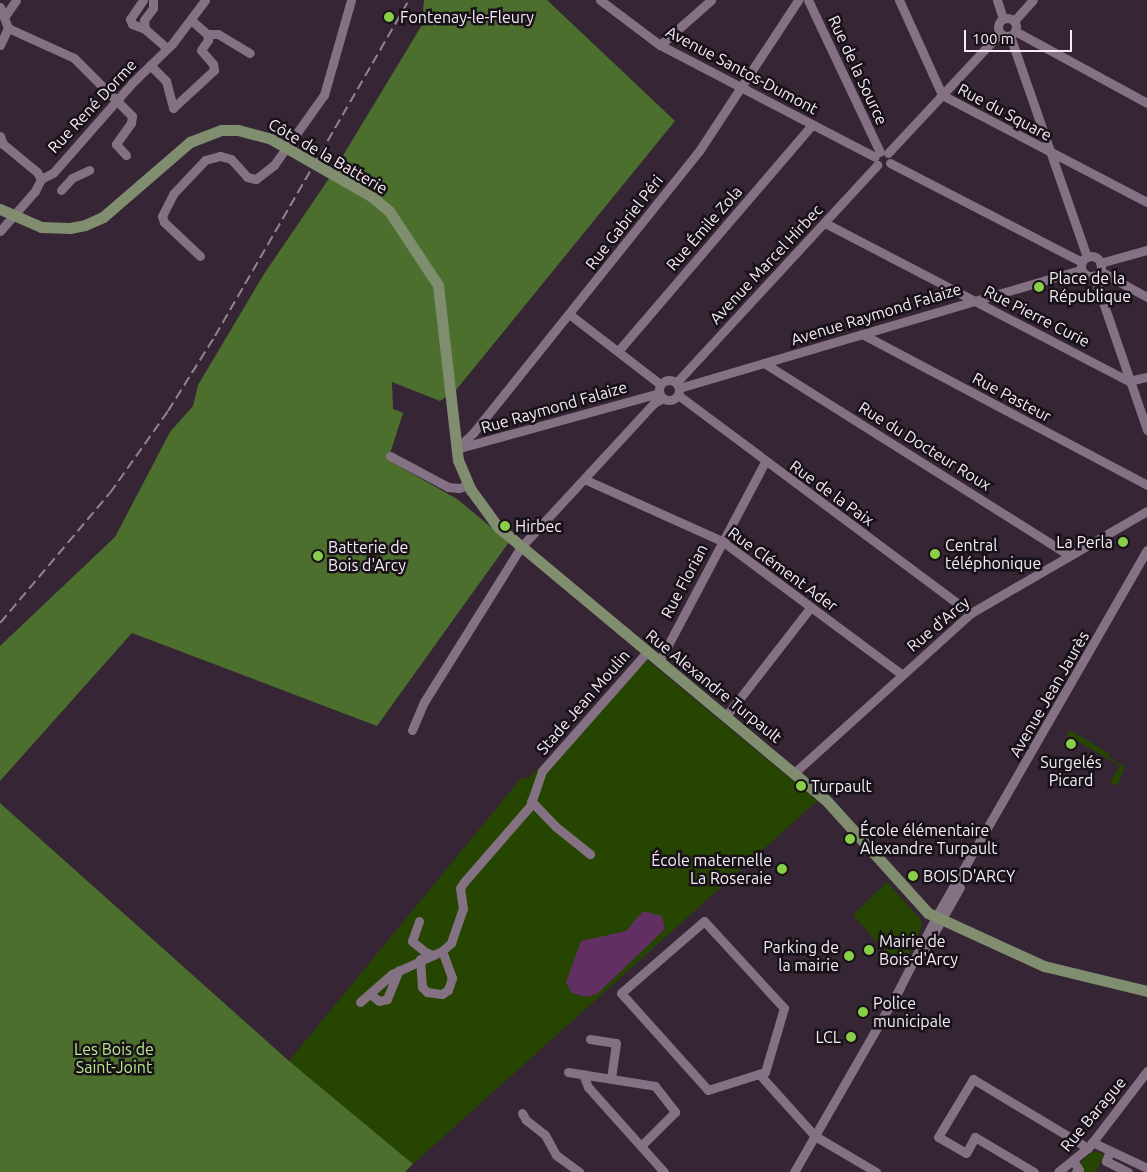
<!DOCTYPE html>
<meta charset="utf-8">
<style>
body{margin:0}
#map{position:relative;width:1147px;height:1172px;overflow:hidden;background:#352535;font-family:Ubuntu,sans-serif}
div>[style]{position:absolute}
[style*='--x']{left:calc(var(--x)*1px);top:calc(var(--y)*1px);width:calc(var(--w)*1px);rotate:calc(var(--a)*1deg)}
.green>*{inset:0;background:#264500}
.forest>*{inset:0;background:#4c6f2d}
.water>*{inset:0;background:#612f62}
.minor>*{height:9px;margin:-4.5px;padding:0 4.5px;transform-origin:4.5px;border-radius:4.5px;background:#847183}
.minor>.ring{margin:-4.5px;padding:0;box-sizing:content-box;background:none;border:9px solid #847183;border-radius:50%}
.major>*{height:11px;margin:-5.5px;padding:0 5.5px;transform-origin:5.5px;border-radius:5.5px;background:#808e6f}
.rail>*{height:2px;margin-top:-1px;transform-origin:0;background:repeating-linear-gradient(90deg,#918491 0 10px,transparent 0 15px)}
.dots>*{width:14px;height:14px;translate:-50% -50%;box-sizing:border-box;border:2px solid #181118;border-radius:50%}
span{translate:-50% -50%;white-space:nowrap;text-align:center;line-height:1.15;-webkit-text-stroke:5px #181118;paint-order:stroke}
.poi-label{font-size:16px;color:#f6ecf6}
.left{translate:0 -50%;text-align:left}
.right{translate:-100% -50%;text-align:right}
.street-label{font-size:16px;color:#f6ecf6}
.park-label{font-size:16px;color:#b5e98c}
.scale{position:absolute;left:964px;top:30px;width:108px;height:22px;box-sizing:border-box;border:2px solid #f6ecf6;border-top:0;padding-left:6px;font-size:15px;line-height:18px;white-space:nowrap;color:#f6ecf6;-webkit-text-stroke:4px #181118;paint-order:stroke}
</style>
<div id="map">
<div class="green">
<i style="clip-path:polygon(646px 659px,817px 801px,413px 1164px,289px 1061px,522px 777px,528px 779px,540px 766px,547px 771px)"></i>
<i style="clip-path:polygon(1070px 730px,1110px 754px,1108px 757px,1125px 767px,1117px 786px,1110px 782px,1120px 766px,1067px 735px)"></i>
<i style="clip-path:polygon(887px 882px,922px 921px,920px 932px,908px 955px,897px 965px,853px 915px)"></i>
<i style="clip-path:polygon(1097px 1151px,1104px 1155px,1096px 1172px,1084px 1172px,1079px 1164px,1090px 1153px)"></i>
</div>
<div class="forest">
<i style="clip-path:polygon(424px 0,547px 0,675px 121px,456px 390px,440px 401px,392px 382px,393px 409px,403px 413px,388px 460px,457px 499px,509px 542px,377px 726px,132px 633px,0 781px,0 646px,115px 537px,170px 432px,193px 406px,198px 385px,264px 274px,330px 177px,422px 25px)"></i>
<i style="clip-path:polygon(0 803px,289px 1061px,413px 1164px,405px 1172px,0 1172px)"></i>
</div>
<div class="water">
<i style="clip-path:polygon(643px 911px,662px 916px,665px 929px,597px 994px,587px 997px,572px 993px,566px 982px,581px 941px,626px 931px)"></i>
</div>
<div class="minor">
<i style="--x:143;--y:0;--w:23;--a:124"></i>
<i style="--x:130;--y:19;--w:5;--a:68"></i>
<i style="--x:132;--y:24;--w:14;--a:21"></i>
<i style="--x:145;--y:29;--w:9;--a:-96"></i>
<i style="--x:144;--y:20;--w:15;--a:-53"></i>
<i style="--x:153;--y:8;--w:8;--a:-90"></i>
<i style="--x:600;--y:0;--w:75;--a:36.9"></i>
<i style="--x:660;--y:45;--w:242;--a:27.5"></i>
<i style="--x:808;--y:0;--w:168;--a:64.7"></i>
<i style="--x:899;--y:0;--w:104;--a:65.6"></i>
<i style="--x:942;--y:95;--w:231;--a:27.6"></i>
<i style="--x:997;--y:0;--w:20;--a:72"></i>
<i style="--x:0;--y:7;--w:22;--a:69"></i>
<i style="--x:8;--y:28;--w:72;--a:24.4"></i>
<i style="--x:74;--y:58;--w:82;--a:45"></i>
<i style="--x:132;--y:116;--w:7;--a:98"></i>
<i style="--x:131;--y:123;--w:26;--a:126"></i>
<i style="--x:116;--y:144;--w:15;--a:48"></i>
<i style="--x:5;--y:16;--w:19;--a:-55"></i>
<i class="ring" style="left:998px;top:18px;width:9px;height:9px"></i>
<i style="--x:1014;--y:21;--w:28;--a:-48"></i>
<i style="--x:145;--y:29;--w:29;--a:41"></i>
<i style="--x:1015;--y:31;--w:150;--a:28.6"></i>
<i style="--x:207;--y:34;--w:11;--a:0"></i>
<i style="--x:218;--y:34;--w:37;--a:31"></i>
<i style="--x:1010;--y:36;--w:234;--a:70.8"></i>
<i style="--x:0;--y:45;--w:19;--a:-65"></i>
<i style="--x:660;--y:45;--w:68;--a:-41.4"></i>
<i style="--x:150;--y:65;--w:23;--a:45"></i>
<i style="--x:166;--y:81;--w:28;--a:75"></i>
<i style="--x:173;--y:108;--w:56;--a:-42.8"></i>
<i style="--x:214;--y:70;--w:6;--a:-99"></i>
<i style="--x:213;--y:64;--w:18;--a:-131"></i>
<i style="--x:201;--y:50;--w:12;--a:-55"></i>
<i style="--x:208;--y:40;--w:6;--a:-99"></i>
<i style="--x:207;--y:34;--w:21;--a:-139"></i>
<i style="--x:0;--y:136;--w:9;--a:69"></i>
<i style="--x:3;--y:144;--w:44;--a:39.5"></i>
<i style="--x:37;--y:172;--w:8;--a:60"></i>
<i style="--x:888;--y:153;--w:164;--a:-47"></i>
<i style="--x:890;--y:163;--w:216;--a:27.3"></i>
<i style="--x:61;--y:190;--w:16;--a:-47"></i>
<i style="--x:72;--y:178;--w:19;--a:-25"></i>
<i style="--x:825;--y:223;--w:343;--a:27.5"></i>
<i style="--x:1129;--y:381;--w:18;--a:-13"></i>
<i style="--x:0;--y:231;--w:53;--a:-48.8"></i>
<i style="--x:35;--y:191;--w:13;--a:-63"></i>
<i style="--x:41;--y:179;--w:13;--a:-27"></i>
<i style="--x:53;--y:173;--w:120;--a:-48.7"></i>
<i style="--x:132;--y:83;--w:56;--a:-44.3"></i>
<i style="--x:172;--y:44;--w:55;--a:-53.1"></i>
<i style="--x:200;--y:256;--w:50;--a:-136.6"></i>
<i style="--x:164;--y:222;--w:6;--a:-108"></i>
<i style="--x:162;--y:216;--w:25;--a:-63"></i>
<i style="--x:173;--y:194;--w:47;--a:-46.7"></i>
<i style="--x:205;--y:160;--w:16;--a:-15"></i>
<i style="--x:220;--y:156;--w:11;--a:15"></i>
<i style="--x:231;--y:159;--w:24;--a:48"></i>
<i style="--x:247;--y:177;--w:9;--a:13"></i>
<i style="--x:256;--y:179;--w:23;--a:-38"></i>
<i style="--x:274;--y:165;--w:86;--a:-54.5"></i>
<i style="--x:324;--y:95;--w:99;--a:-74.1"></i>
<i class="ring" style="left:1081px;top:256px;width:11px;height:11px"></i>
<i style="--x:1100;--y:263;--w:49;--a:-15.5"></i>
<i style="--x:1100;--y:271;--w:54;--a:29"></i>
<i style="--x:1094;--y:276;--w:163;--a:71"></i>
<i style="--x:569;--y:314;--w:115;--a:37.6"></i>
<i style="--x:862;--y:334;--w:323;--a:27.9"></i>
<i style="--x:619;--y:350;--w:296;--a:-49.4"></i>
<i style="--x:764;--y:363;--w:360;--a:32.2"></i>
<i class="ring" style="left:659px;top:380px;width:11px;height:11px"></i>
<i style="--x:676;--y:383;--w:297;--a:-47.3"></i>
<i style="--x:679;--y:388;--w:419;--a:-16.4"></i>
<i style="--x:678;--y:395;--w:365;--a:36.7"></i>
<i style="--x:456;--y:449;--w:23;--a:-43"></i>
<i style="--x:473;--y:433;--w:361;--a:-51.3"></i>
<i style="--x:699;--y:151;--w:181;--a:-56.7"></i>
<i style="--x:456;--y:449;--w:211;--a:-15.4"></i>
<i style="--x:390;--y:456;--w:66;--a:28.1"></i>
<i style="--x:448;--y:487;--w:11;--a:5"></i>
<i style="--x:459;--y:488;--w:10;--a:-17"></i>
<i style="--x:584;--y:479;--w:151;--a:24.2"></i>
<i style="--x:722;--y:541;--w:223;--a:36.6"></i>
<i style="--x:659;--y:662;--w:226;--a:-62.1"></i>
<i style="--x:726;--y:716;--w:138;--a:-52.1"></i>
<i style="--x:412;--y:730;--w:30;--a:-67"></i>
<i style="--x:424;--y:702;--w:183;--a:-58"></i>
<i style="--x:521;--y:547;--w:196;--a:-47.3"></i>
<i style="--x:654;--y:403;--w:10;--a:-29"></i>
<i style="--x:794;--y:773;--w:239;--a:-42.1"></i>
<i style="--x:971;--y:613;--w:203;--a:-30.1"></i>
<i style="--x:531;--y:801;--w:35;--a:46"></i>
<i style="--x:555;--y:826;--w:45;--a:38.7"></i>
<i style="--x:419;--y:921;--w:21;--a:109"></i>
<i style="--x:412;--y:941;--w:17;--a:40"></i>
<i style="--x:425;--y:952;--w:9;--a:21"></i>
<i style="--x:704;--y:921;--w:118;--a:47.4"></i>
<i style="--x:784;--y:1008;--w:67;--a:106.5"></i>
<i style="--x:765;--y:1072;--w:60;--a:162.5"></i>
<i style="--x:708;--y:1090;--w:130;--a:-131.9"></i>
<i style="--x:621;--y:993;--w:110;--a:-40.9"></i>
<i style="--x:921;--y:956;--w:79;--a:-60.5"></i>
<i style="--x:420;--y:959;--w:28;--a:86"></i>
<i style="--x:422;--y:987;--w:7;--a:45"></i>
<i style="--x:427;--y:992;--w:15;--a:8"></i>
<i style="--x:442;--y:994;--w:7;--a:-34"></i>
<i style="--x:448;--y:990;--w:13;--a:-72"></i>
<i style="--x:452;--y:978;--w:29;--a:-110"></i>
<i style="--x:898;--y:991;--w:85;--a:-62.8"></i>
<i style="--x:937;--y:915;--w:421;--a:-60.1"></i>
<i style="--x:370;--y:994;--w:11;--a:38"></i>
<i style="--x:379;--y:1001;--w:8;--a:-14"></i>
<i style="--x:387;--y:999;--w:31;--a:-68"></i>
<i style="--x:360;--y:1002;--w:43;--a:-41.2"></i>
<i style="--x:392;--y:974;--w:55;--a:-24.7"></i>
<i style="--x:442;--y:951;--w:12;--a:-42"></i>
<i style="--x:451;--y:943;--w:36;--a:-71"></i>
<i style="--x:463;--y:909;--w:21;--a:-98"></i>
<i style="--x:460;--y:888;--w:7;--a:-56"></i>
<i style="--x:464;--y:882;--w:101;--a:-49"></i>
<i style="--x:530;--y:806;--w:37;--a:-71"></i>
<i style="--x:542;--y:771;--w:159;--a:-48.6"></i>
<i style="--x:590;--y:1039;--w:26;--a:9"></i>
<i style="--x:616;--y:1043;--w:35;--a:98"></i>
<i style="--x:568;--y:1072;--w:88;--a:9.1"></i>
<i style="--x:655;--y:1086;--w:33;--a:52"></i>
<i style="--x:675;--y:1112;--w:48;--a:135"></i>
<i style="--x:583;--y:1074;--w:14;--a:69"></i>
<i style="--x:588;--y:1087;--w:114;--a:48.2"></i>
<i style="--x:760;--y:1075;--w:82;--a:48"></i>
<i style="--x:815;--y:1136;--w:71;--a:30.5"></i>
<i style="--x:522;--y:1113;--w:8;--a:60"></i>
<i style="--x:526;--y:1120;--w:24;--a:38"></i>
<i style="--x:545;--y:1135;--w:23;--a:61"></i>
<i style="--x:556;--y:1155;--w:29;--a:36"></i>
<i style="--x:1092;--y:1142;--w:61;--a:25.3"></i>
<i style="--x:1110;--y:1151;--w:11;--a:112"></i>
<i style="--x:1106;--y:1161;--w:25;--a:27"></i>
<i style="--x:1074;--y:1162;--w:9;--a:58"></i>
<i style="--x:1079;--y:1170;--w:4;--a:146"></i>
<i style="--x:794;--y:1172;--w:212;--a:-60.1"></i>
<i style="--x:1034;--y:1172;--w:69;--a:-149.3"></i>
<i style="--x:975;--y:1137;--w:18;--a:119"></i>
<i style="--x:966;--y:1153;--w:32;--a:-150"></i>
<i style="--x:938;--y:1137;--w:68;--a:-58.9"></i>
<i style="--x:973;--y:1079;--w:134;--a:31"></i>
<i style="--x:1058;--y:1172;--w:38;--a:-39"></i>
<i style="--x:1088;--y:1148;--w:97;--a:-52.5"></i>
</div>
<div class="major">
<i style="--x:0;--y:209;--w:45;--a:23.7"></i>
<i style="--x:41;--y:227;--w:29;--a:2"></i>
<i style="--x:70;--y:228;--w:15;--a:-11"></i>
<i style="--x:85;--y:225;--w:20;--a:-24"></i>
<i style="--x:103;--y:217;--w:115;--a:-40.8"></i>
<i style="--x:190;--y:142;--w:33;--a:-21"></i>
<i style="--x:221;--y:130;--w:17;--a:0"></i>
<i style="--x:238;--y:130;--w:34;--a:15"></i>
<i style="--x:271;--y:139;--w:115;--a:29.7"></i>
<i style="--x:371;--y:196;--w:23;--a:40"></i>
<i style="--x:389;--y:211;--w:89;--a:56.5"></i>
<i style="--x:438;--y:285;--w:176;--a:83.5"></i>
<i style="--x:458;--y:460;--w:33;--a:67"></i>
<i style="--x:471;--y:490;--w:46;--a:53.9"></i>
<i style="--x:498;--y:527;--w:425;--a:39.8"></i>
<i style="--x:825;--y:799;--w:154;--a:47.9"></i>
<i style="--x:928;--y:913;--w:128;--a:24.6"></i>
<i style="--x:1044;--y:966;--w:106;--a:13.6"></i>
</div>
<div class="rail">
<i style="--x:0;--y:623;--w:170;--a:-49.8"></i>
<i style="--x:110;--y:493;--w:100;--a:-54.7"></i>
<i style="--x:168;--y:411;--w:89;--a:-57.9"></i>
<i style="--x:215;--y:336;--w:388;--a:-60"></i>
</div>
<div class="dots">
<i style="left:389px;top:17px;background:#89ce48"></i>
<i style="left:1039px;top:287px;background:#89ce48"></i>
<i style="left:505px;top:526px;background:#89ce48"></i>
<i style="left:1123px;top:542px;background:#89ce48"></i>
<i style="left:935px;top:554px;background:#89ce48"></i>
<i style="left:318px;top:556px;background:#89ce48"></i>
<i style="left:1071px;top:744px;background:#89ce48"></i>
<i style="left:801px;top:786px;background:#89ce48"></i>
<i style="left:850px;top:839px;background:#89ce48"></i>
<i style="left:782px;top:869px;background:#89ce48"></i>
<i style="left:913px;top:876px;background:#89ce48"></i>
<i style="left:869px;top:950px;background:#89ce48"></i>
<i style="left:849px;top:956px;background:#89ce48"></i>
<i style="left:863px;top:1012px;background:#89ce48"></i>
<i style="left:851px;top:1037px;background:#89ce48"></i>
</div>
<div class="poi-label">
<span class="left" style="left:400px;top:17px">Fontenay-le-Fleury</span>
<span class="left" style="left:1049px;top:287px">Place de la<br>République</span>
<span class="left" style="left:515px;top:526px">Hirbec</span>
<span class="right" style="left:1113px;top:542px">La Perla</span>
<span class="left" style="left:945px;top:554px">Central<br>téléphonique</span>
<span class="left" style="left:328px;top:556px">Batterie de<br>Bois d'Arcy</span>
<span style="left:1071px;top:771px">Surgelés<br>Picard</span>
<span class="left" style="left:811px;top:786px">Turpault</span>
<span class="left" style="left:860px;top:839px">École élémentaire<br>Alexandre Turpault</span>
<span class="right" style="left:772px;top:869px">École maternelle<br>La Roseraie</span>
<span class="left" style="left:923px;top:876px">BOIS D'ARCY</span>
<span class="left" style="left:879px;top:950px">Mairie de<br>Bois-d'Arcy</span>
<span class="right" style="left:839px;top:956px">Parking de<br>la mairie</span>
<span class="left" style="left:873px;top:1012px">Police<br>municipale</span>
<span class="right" style="left:841px;top:1037px">LCL</span>
</div>
<div class="street-label">
<span style="left:742px;top:70px;rotate:28deg">Avenue Santos-Dumont</span>
<span style="left:858px;top:70px;rotate:65deg">Rue de la Source</span>
<span style="left:92px;top:106px;rotate:-47deg">Rue René Dorme</span>
<span style="left:1005px;top:112px;rotate:28deg">Rue du Square</span>
<span style="left:328px;top:156px;rotate:30deg">Côte de la Batterie</span>
<span style="left:624px;top:222px;rotate:-52deg">Rue Gabriel Péri</span>
<span style="left:704px;top:228px;rotate:-49deg">Rue Émile Zola</span>
<span style="left:766px;top:264px;rotate:-47deg">Avenue Marcel Hirbec</span>
<span style="left:876px;top:314px;rotate:-17deg">Avenue Raymond Falaize</span>
<span style="left:1037px;top:316px;rotate:27deg">Rue Pierre Curie</span>
<span style="left:1012px;top:397px;rotate:28deg">Rue Pasteur</span>
<span style="left:554px;top:407px;rotate:-16deg">Rue Raymond Falaize</span>
<span style="left:925px;top:446px;rotate:32deg">Rue du Docteur Roux</span>
<span style="left:832px;top:493px;rotate:36deg">Rue de la Paix</span>
<span style="left:783px;top:569px;rotate:36deg">Rue Clément Ader</span>
<span style="left:684px;top:581px;rotate:-62deg">Rue Florian</span>
<span style="left:938px;top:624px;rotate:-40deg">Rue d'Arcy</span>
<span style="left:714px;top:686px;rotate:39deg">Rue Alexandre Turpault</span>
<span style="left:1049px;top:694px;rotate:-60deg">Avenue Jean Jaurès</span>
<span style="left:583px;top:702px;rotate:-49deg">Stade Jean Moulin</span>
<span style="left:1093px;top:1114px;rotate:-50deg">Rue Barague</span>
</div>
<div class="park-label">
<span style="left:114px;top:1058px">Les Bois de<br>Saint-Joint</span>
</div>
<div class="scale">100 m</div>
</div>
